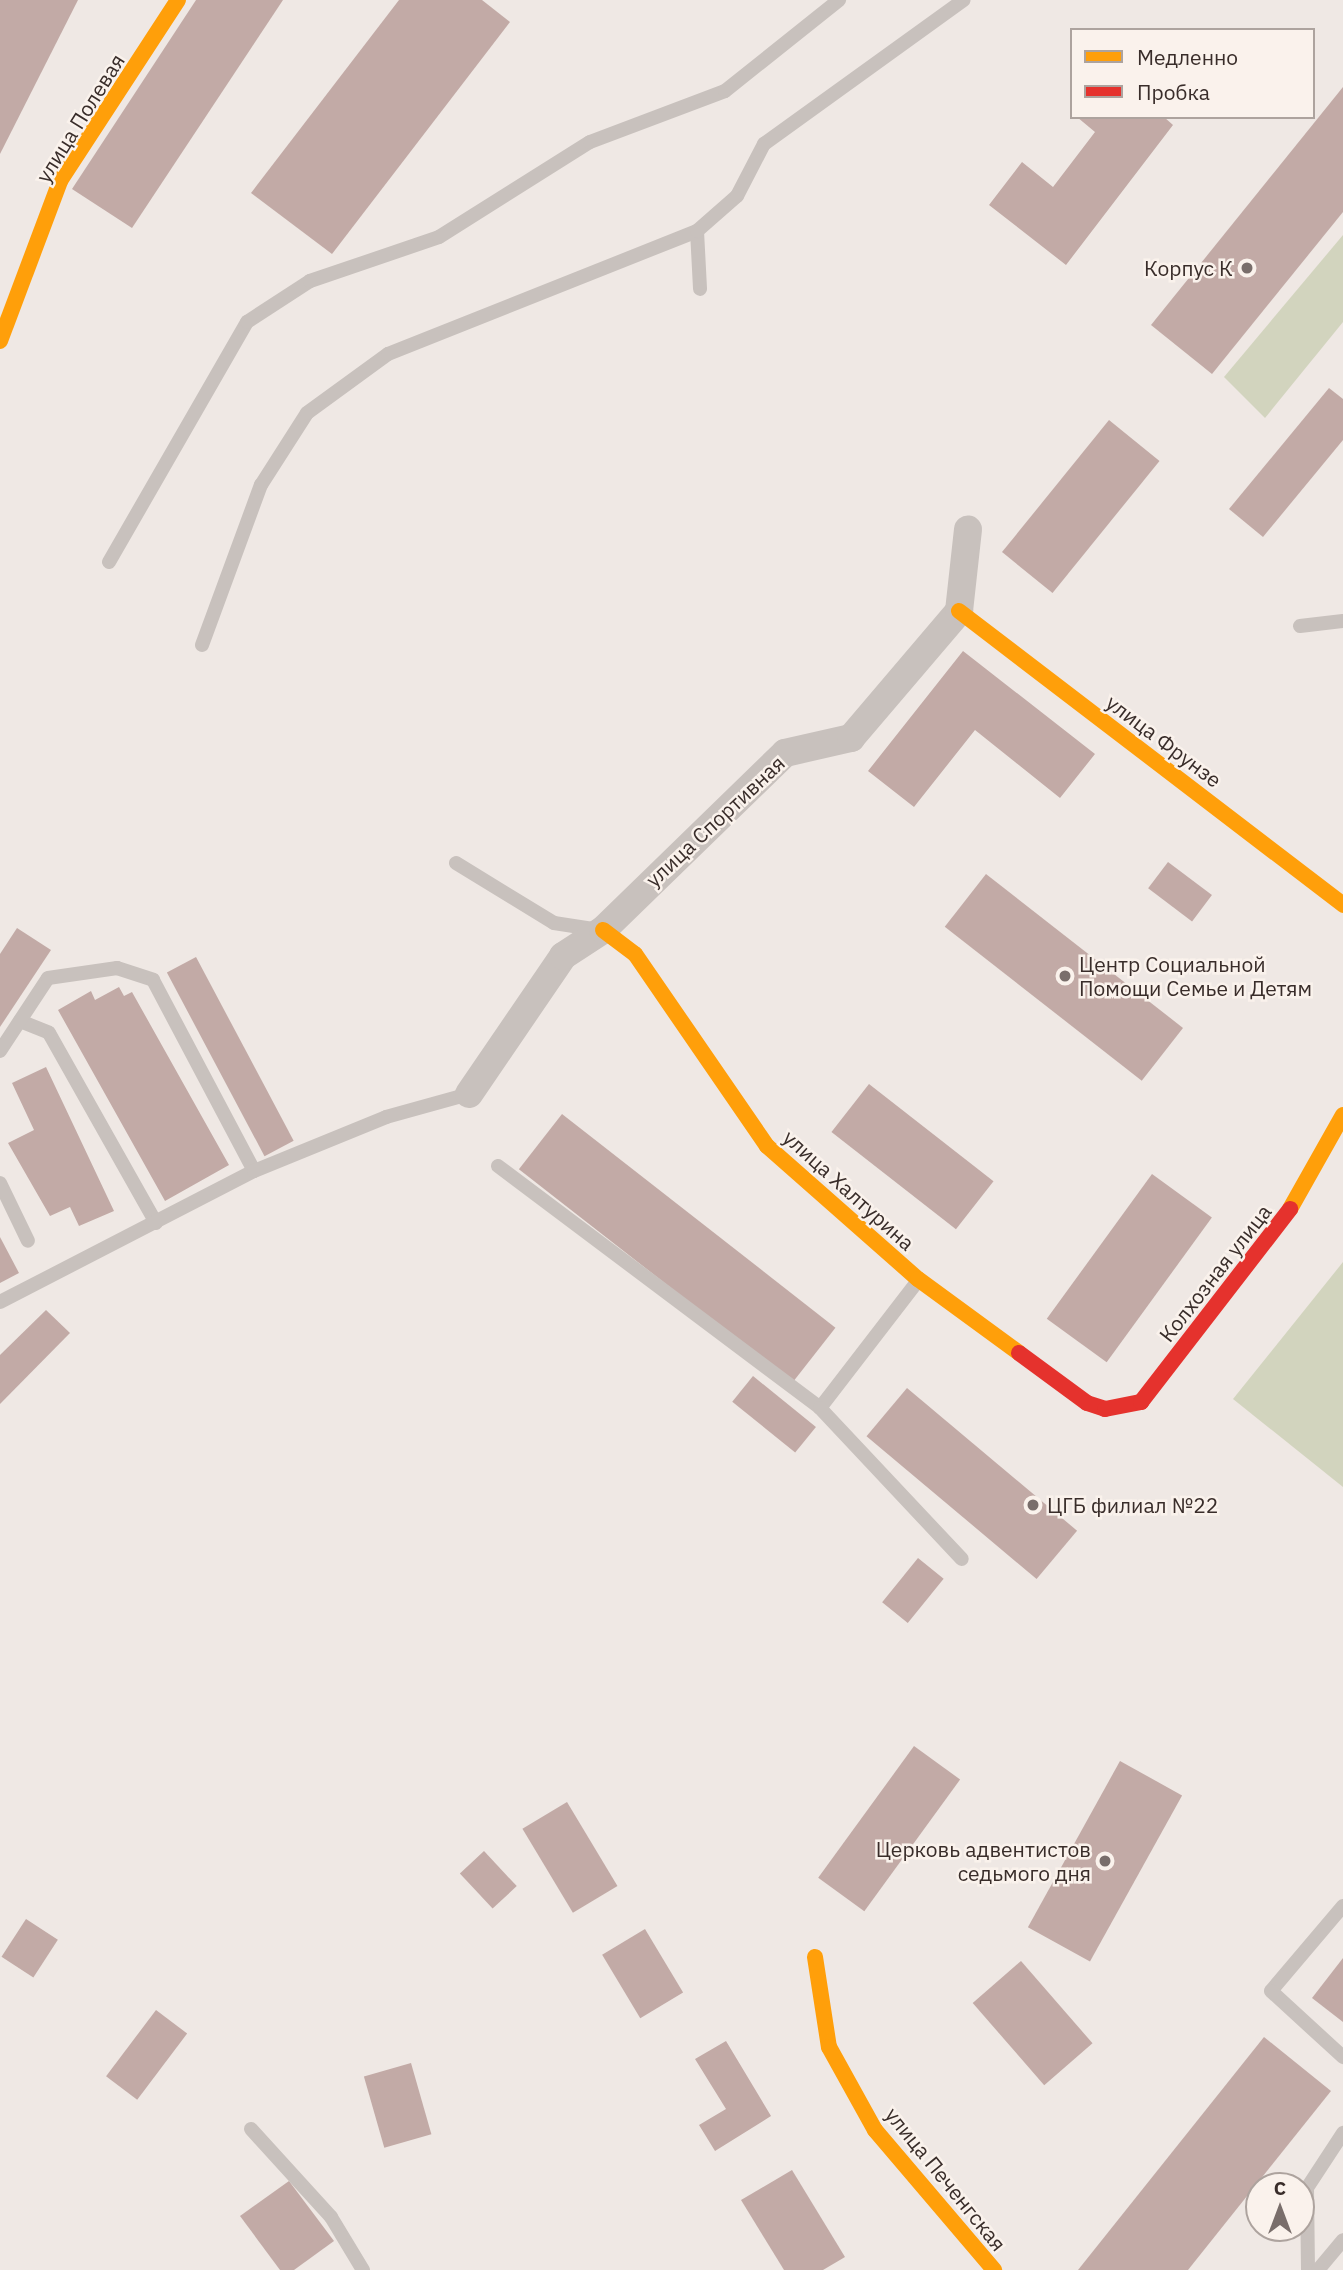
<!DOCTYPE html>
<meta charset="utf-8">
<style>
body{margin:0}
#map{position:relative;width:1343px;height:2270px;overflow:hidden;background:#efe8e4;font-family:"IBM Plex Sans",sans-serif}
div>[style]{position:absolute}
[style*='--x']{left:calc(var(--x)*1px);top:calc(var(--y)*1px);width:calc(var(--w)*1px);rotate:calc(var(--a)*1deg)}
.green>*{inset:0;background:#d2d4be}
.building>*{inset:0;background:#c2aaa6;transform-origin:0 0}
.lane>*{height:14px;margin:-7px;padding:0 7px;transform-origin:7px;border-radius:7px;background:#c8c1bd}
.street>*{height:28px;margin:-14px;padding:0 14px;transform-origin:14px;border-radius:14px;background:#c8c1bd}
.slow>*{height:16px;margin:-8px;padding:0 8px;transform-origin:8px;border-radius:8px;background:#ff9f0a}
.jam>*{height:16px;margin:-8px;padding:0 8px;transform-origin:8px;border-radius:8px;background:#e5322d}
.dots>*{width:19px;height:19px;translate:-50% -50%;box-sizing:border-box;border:4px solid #faf2ec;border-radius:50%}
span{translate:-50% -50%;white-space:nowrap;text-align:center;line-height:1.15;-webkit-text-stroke:5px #faf2ec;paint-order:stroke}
.street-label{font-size:21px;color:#392d2a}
.poi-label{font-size:21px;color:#392d2a}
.right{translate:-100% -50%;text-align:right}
.left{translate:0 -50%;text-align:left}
.legend{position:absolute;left:1070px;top:28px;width:245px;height:91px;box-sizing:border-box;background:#faf2ec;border:2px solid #ada39e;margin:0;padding:9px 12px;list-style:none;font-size:21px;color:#392d2a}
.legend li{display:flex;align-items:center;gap:14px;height:35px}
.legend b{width:35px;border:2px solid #ada39e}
.north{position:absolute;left:1245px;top:2172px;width:70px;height:70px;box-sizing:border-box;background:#faf2ec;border:2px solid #ada39e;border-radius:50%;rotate:0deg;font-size:19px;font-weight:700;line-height:28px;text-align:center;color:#392d2a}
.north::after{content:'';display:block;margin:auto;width:24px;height:32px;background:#796e6b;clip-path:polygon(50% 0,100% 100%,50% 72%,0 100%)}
</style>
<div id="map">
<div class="green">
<i style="clip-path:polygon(1343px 235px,1343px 322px,1265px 418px,1224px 377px)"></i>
<i style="clip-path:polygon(1343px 1262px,1343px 1487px,1233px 1399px)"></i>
</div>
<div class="building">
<i style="clip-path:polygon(0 0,78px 0,0 154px)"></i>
<i style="clip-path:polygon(196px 0,283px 0,132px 228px,72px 189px)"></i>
<i style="clip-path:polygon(399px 0,482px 0,510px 22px,332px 254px,251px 193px)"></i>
<i style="clip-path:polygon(1343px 87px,1343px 212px,1212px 374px,1151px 325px)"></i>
<i style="clip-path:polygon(1077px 117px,1164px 117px,1173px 125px,1066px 265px,989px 205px,1022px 162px,1053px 187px,1095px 132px)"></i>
<i style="clip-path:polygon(1329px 388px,1343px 399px,1343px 440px,1263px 537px,1229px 509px)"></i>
<i style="left:1109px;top:420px;width:65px;height:170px;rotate:39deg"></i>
<i style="clip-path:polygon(963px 651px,1095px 754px,1060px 798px,975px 730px,914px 807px,868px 771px)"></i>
<i style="left:1168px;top:862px;width:55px;height:33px;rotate:37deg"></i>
<i style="left:986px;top:874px;width:250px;height:67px;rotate:38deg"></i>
<i style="clip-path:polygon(17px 928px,51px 950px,0 1027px,0 954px)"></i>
<i style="left:196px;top:957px;width:208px;height:33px;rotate:62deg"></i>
<i style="clip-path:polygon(119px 987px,124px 996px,132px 992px,229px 1165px,165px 1201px,58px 1010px,91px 991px,95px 1000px)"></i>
<i style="clip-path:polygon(46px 1067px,114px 1211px,79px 1226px,70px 1207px,50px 1216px,8px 1143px,34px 1130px,12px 1083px)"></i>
<i style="left:869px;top:1084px;width:158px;height:61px;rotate:38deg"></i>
<i style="left:562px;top:1114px;width:347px;height:70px;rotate:38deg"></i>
<i style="left:1152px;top:1174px;width:74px;height:179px;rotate:36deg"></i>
<i style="clip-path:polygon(0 1237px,19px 1273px,0 1283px)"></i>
<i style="clip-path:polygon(46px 1310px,70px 1333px,0 1404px,0 1355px)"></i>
<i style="left:753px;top:1376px;width:81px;height:33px;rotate:39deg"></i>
<i style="left:907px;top:1388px;width:222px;height:63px;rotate:40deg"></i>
<i style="left:918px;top:1558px;width:33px;height:57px;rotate:39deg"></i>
<i style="left:914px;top:1746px;width:57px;height:163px;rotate:36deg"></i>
<i style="left:1120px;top:1761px;width:71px;height:190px;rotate:29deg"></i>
<i style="left:567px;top:1802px;width:98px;height:52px;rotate:59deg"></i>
<i style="left:484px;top:1851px;width:48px;height:33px;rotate:47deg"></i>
<i style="left:26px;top:1919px;width:38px;height:45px;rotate:33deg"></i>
<i style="left:645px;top:1929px;width:74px;height:50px;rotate:59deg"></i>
<i style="clip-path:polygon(1343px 1958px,1343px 2022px,1312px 1998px)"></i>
<i style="left:1021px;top:1961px;width:109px;height:64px;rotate:49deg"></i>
<i style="left:156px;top:2010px;width:39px;height:83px;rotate:37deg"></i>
<i style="clip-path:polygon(1264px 2037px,1331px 2091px,1188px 2270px,1078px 2270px)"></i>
<i style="clip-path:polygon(726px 2041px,771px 2116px,715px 2151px,699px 2125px,726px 2109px,695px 2059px)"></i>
<i style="left:411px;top:2063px;width:74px;height:49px;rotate:74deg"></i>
<i style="clip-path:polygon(792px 2170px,845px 2257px,823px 2270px,784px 2270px,741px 2200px)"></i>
<i style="clip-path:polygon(289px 2181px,334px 2241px,294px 2270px,280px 2270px,240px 2216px)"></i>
</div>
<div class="lane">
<i style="--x:697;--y:231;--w:58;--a:87"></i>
<i style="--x:109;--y:562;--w:277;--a:-60.1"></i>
<i style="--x:247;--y:322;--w:75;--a:-33.1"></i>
<i style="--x:310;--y:281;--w:136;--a:-18.8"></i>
<i style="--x:439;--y:237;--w:178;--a:-32.2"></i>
<i style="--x:590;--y:142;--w:144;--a:-20.7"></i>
<i style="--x:725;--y:91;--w:146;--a:-38.6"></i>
<i style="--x:1300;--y:626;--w:43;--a:-6.6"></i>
<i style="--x:202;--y:645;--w:171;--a:-69.8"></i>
<i style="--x:261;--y:485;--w:85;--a:-57.4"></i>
<i style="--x:307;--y:413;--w:100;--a:-36.1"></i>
<i style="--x:388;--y:354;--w:333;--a:-21.7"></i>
<i style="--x:697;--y:231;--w:53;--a:-41.2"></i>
<i style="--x:737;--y:196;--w:59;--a:-62.6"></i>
<i style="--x:764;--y:144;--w:246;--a:-35.8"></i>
<i style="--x:456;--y:863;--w:115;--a:31.5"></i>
<i style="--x:554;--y:923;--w:46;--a:8.8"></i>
<i style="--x:20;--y:1021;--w:31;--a:22"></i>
<i style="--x:49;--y:1033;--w:218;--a:60.6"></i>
<i style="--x:0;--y:1051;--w:87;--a:-56.7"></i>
<i style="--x:48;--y:978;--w:70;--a:-8.2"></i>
<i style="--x:117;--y:968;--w:38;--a:18"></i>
<i style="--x:153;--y:980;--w:216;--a:62.1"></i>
<i style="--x:498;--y:1166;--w:403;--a:36.9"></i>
<i style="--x:0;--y:1183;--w:64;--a:64.2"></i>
<i style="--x:917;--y:1282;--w:159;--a:127.6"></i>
<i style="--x:820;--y:1408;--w:207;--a:46.8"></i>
<i style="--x:0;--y:1302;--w:286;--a:-27.3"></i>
<i style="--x:254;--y:1171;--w:143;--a:-22.2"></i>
<i style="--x:386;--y:1117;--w:86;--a:-15.5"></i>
<i style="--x:1343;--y:1906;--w:111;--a:130.3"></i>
<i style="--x:1271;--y:1991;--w:98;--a:42.5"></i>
<i style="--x:251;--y:2129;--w:119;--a:47.7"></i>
<i style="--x:331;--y:2217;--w:62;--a:58.9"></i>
<i style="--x:1308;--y:2270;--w:82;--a:-90.7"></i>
<i style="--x:1307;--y:2188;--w:66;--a:-56.8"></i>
<i style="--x:1318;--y:2270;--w:39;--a:-50"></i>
</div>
<div class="street">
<i style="--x:469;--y:1094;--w:167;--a:-55.7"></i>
<i style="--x:563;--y:956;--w:48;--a:-33"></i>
<i style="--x:603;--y:930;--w:254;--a:-44.2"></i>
<i style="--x:785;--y:753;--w:68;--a:-12.8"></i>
<i style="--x:851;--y:738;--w:167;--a:-49.6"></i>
<i style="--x:959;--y:611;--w:82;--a:-83.7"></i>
</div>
<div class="slow">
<i style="--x:0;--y:341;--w:171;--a:-69.4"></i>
<i style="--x:60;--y:181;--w:216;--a:-56.9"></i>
<i style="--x:959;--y:611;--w:484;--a:37.4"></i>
<i style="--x:603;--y:930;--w:40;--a:37"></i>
<i style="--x:635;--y:954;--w:233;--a:55.5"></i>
<i style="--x:767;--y:1146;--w:201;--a:41.4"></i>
<i style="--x:918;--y:1279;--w:125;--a:36.2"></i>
<i style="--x:1290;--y:1209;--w:108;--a:-60.6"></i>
<i style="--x:815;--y:1957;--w:91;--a:81.2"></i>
<i style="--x:829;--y:2047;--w:95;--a:61"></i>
<i style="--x:875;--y:2130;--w:184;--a:49.6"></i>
</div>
<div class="jam">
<i style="--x:1019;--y:1353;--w:84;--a:36.3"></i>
<i style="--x:1087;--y:1403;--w:19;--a:18"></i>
<i style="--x:1105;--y:1409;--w:37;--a:-11"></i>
<i style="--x:1141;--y:1402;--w:244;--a:-52.3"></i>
</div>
<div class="dots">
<i style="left:1247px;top:268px;background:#796e6b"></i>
<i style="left:1065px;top:976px;background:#796e6b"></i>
<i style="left:1033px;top:1505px;background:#796e6b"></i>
<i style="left:1105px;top:1861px;background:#796e6b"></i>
</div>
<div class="street-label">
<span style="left:80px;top:118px;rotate:-58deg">улица Полевая</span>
<span style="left:1164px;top:741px;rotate:37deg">улица Фрунзе</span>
<span style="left:715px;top:821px;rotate:-43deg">улица Спортивная</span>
<span style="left:849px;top:1190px;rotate:42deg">улица Халтурина</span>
<span style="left:1215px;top:1273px;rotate:-52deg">Колхозная улица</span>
<span style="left:946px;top:2179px;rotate:51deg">улица Печенгская</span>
</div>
<div class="poi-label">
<span class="right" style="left:1233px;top:268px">Корпус К</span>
<span class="left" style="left:1079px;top:976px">Центр Социальной<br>Помощи Семье и Детям</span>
<span class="left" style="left:1047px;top:1505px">ЦГБ филиал №22</span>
<span class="right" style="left:1091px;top:1861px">Церковь адвентистов<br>седьмого дня</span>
</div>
<ul class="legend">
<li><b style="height:9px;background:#ff9f0a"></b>Медленно</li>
<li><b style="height:9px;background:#e5322d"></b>Пробка</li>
</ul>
<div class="north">С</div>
</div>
